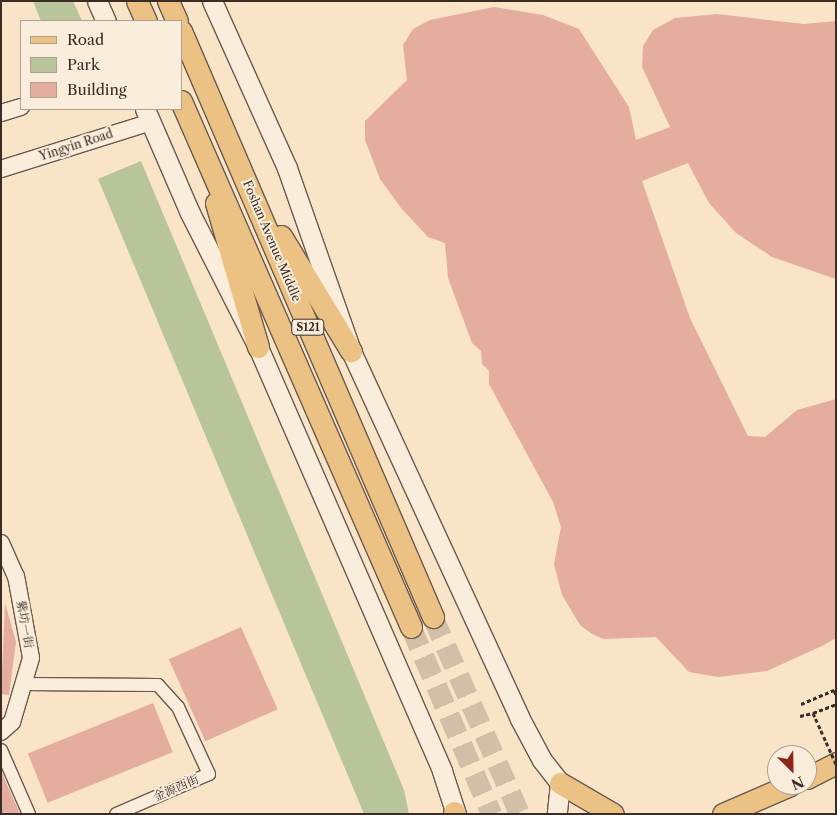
<!DOCTYPE html>
<meta charset="utf-8">
<style>
body{margin:0}
#map{position:relative;width:837px;height:815px;overflow:hidden;background:#f9e4c8;font-family:"Libre Caslon Text","Noto Serif SC",serif}
div>[style]{position:absolute}
[style*='--x']{left:calc(var(--x)*1px);top:calc(var(--y)*1px);width:calc(var(--w)*1px);rotate:calc(var(--a)*1deg)}
.green>*{inset:0;background:#b8c59a}
.building>*{inset:0;background:#e5ad9e;transform-origin:0 0}
.trunk-tunnel>*{height:21px;margin-top:-10.5px;transform-origin:0;background:repeating-linear-gradient(90deg,#d3bfa8 0 21px,transparent 0 32px)}
.path>*{height:3px;margin-top:-1.5px;transform-origin:0;background:repeating-linear-gradient(90deg,#3b2c26 0 4px,transparent 0 6.5px)}
.roads{filter:drop-shadow(1px 0 #6a5a4e) drop-shadow(-1px 0 #6a5a4e) drop-shadow(0 1px #6a5a4e) drop-shadow(0 -1px #6a5a4e)}
.minor>*{height:12px;margin:-6px;padding:0 6px;transform-origin:6px;border-radius:6px;background:#fbeddb}
.tertiary>*{height:16px;margin:-8px;padding:0 8px;transform-origin:8px;border-radius:8px;background:#fbeddb}
.secondary>*{height:19px;margin:-9.5px;padding:0 9.5px;transform-origin:9.5px;border-radius:9.5px;background:#fbeddb}
.primary>*{height:21px;margin:-10.5px;padding:0 10.5px;transform-origin:10.5px;border-radius:10.5px;background:#ecc284}
.trunk>*{height:21px;margin:-10.5px;padding:0 10.5px;transform-origin:10.5px;border-radius:10.5px;background:#ecc284}
.path-bridge>*{height:3px;margin-top:-1.5px;transform-origin:0;background:repeating-linear-gradient(90deg,#3b2c26 0 4px,transparent 0 6.5px)}
span{translate:-50% -50%;white-space:nowrap;text-align:center;line-height:1.15;-webkit-text-stroke:4px #fbeddb;paint-order:stroke}
.shield-label span{padding:1px 4px;background:#fbeddb;border:1px solid;border-radius:4px;-webkit-text-stroke-width:0}
.shield-label{font-size:11px;color:#3b2c26;font-weight:700}
.street-label{font-size:12px;color:#3b2c26}
.frame{position:absolute;inset:0;border:2px solid #3b2c26;pointer-events:none}
.legend{position:absolute;left:20px;top:20px;width:162px;height:90px;box-sizing:border-box;background:#fbeddb;border:1px solid #aea093;margin:0;padding:6px 9px;list-style:none;font-size:15px;color:#3b2c26}
.legend li{display:flex;align-items:center;gap:10px;height:25px}
.legend b{width:25px;border:1px solid #aea093}
.north{position:absolute;left:767px;top:745px;width:50px;height:50px;box-sizing:border-box;background:#fbeddb;border:1px solid #aea093;border-radius:50%;rotate:157deg;font-size:14px;font-weight:700;line-height:20px;text-align:center;color:#3b2c26}
.north::after{content:'';display:block;margin:auto;width:18px;height:22px;background:#8f2418;clip-path:polygon(50% 0,100% 100%,50% 72%,0 100%)}
</style>
<div id="map">
<div class="green">
<i style="clip-path:polygon(33px 1px,73px 1px,82px 21px,41px 21px)"></i>
<i style="clip-path:polygon(141px 161px,404px 790px,409px 814px,364px 814px,98px 179px)"></i>
</div>
<div class="building">
<i style="clip-path:polygon(494px 7px,543px 15px,579px 29px,629px 107px,636px 140px,670px 127px,642px 67px,643px 46px,653px 30px,675px 18px,717px 14px,804px 24px,836px 21px,836px 279px,772px 257px,736px 233px,709px 203px,688px 163px,642px 181px,690px 318px,748px 436px,765px 437px,797px 410px,836px 399px,836px 638px,824px 645px,767px 671px,718px 677px,689px 672px,656px 637px,603px 639px,592px 634px,580px 625px,562px 595px,554px 564px,561px 527px,553px 502px,489px 384px,489px 371px,482px 364px,481px 351px,472px 343px,448px 278px,445px 243px,428px 237px,401px 208px,380px 179px,365px 140px,365px 121px,407px 80px,403px 45px,413px 29px,430px 20px)"></i>
<i style="clip-path:polygon(5px 603px,16px 642px,9px 695px,1px 694px)"></i>
<i style="left:241px;top:627px;width:90px;height:79px;rotate:66deg"></i>
<i style="left:153px;top:703px;width:53px;height:135px;rotate:68deg"></i>
<i style="clip-path:polygon(1px 771px,20px 814px,1px 814px)"></i>
</div>
<div class="trunk-tunnel">
<i style="--x:433;--y:617;--w:215;--a:66.2"></i>
<i style="--x:411;--y:627;--w:204;--a:66.6"></i>
</div>
<div class="path">
<i style="--x:801;--y:704;--w:36;--a:-23"></i>
<i style="--x:834;--y:690;--w:5;--a:68"></i>
<i style="--x:813;--y:713;--w:25;--a:-21"></i>
</div>
<div class="roads">
<div class="minor">
<i style="--x:23;--y:684;--w:135;--a:0.4"></i>
<i style="--x:158;--y:685;--w:30;--a:48"></i>
<i style="--x:178;--y:707;--w:74;--a:65.2"></i>
<i style="--x:209;--y:774;--w:101;--a:156.7"></i>
<i style="--x:1;--y:750;--w:70;--a:66.4"></i>
</div>
<div class="tertiary">
<i style="--x:1;--y:113;--w:21;--a:-17"></i>
<i style="--x:1;--y:169;--w:157;--a:-17.4"></i>
<i style="--x:1;--y:543;--w:36;--a:66"></i>
<i style="--x:16;--y:576;--w:83;--a:79.6"></i>
<i style="--x:31;--y:658;--w:67;--a:106.5"></i>
<i style="--x:12;--y:722;--w:15;--a:138"></i>
</div>
<div class="secondary">
<i style="--x:97;--y:1;--w:22;--a:66"></i>
<i style="--x:212;--y:1;--w:183;--a:65.8"></i>
<i style="--x:287;--y:168;--w:194;--a:70.7"></i>
<i style="--x:351;--y:351;--w:403;--a:65.3"></i>
<i style="--x:519;--y:717;--w:49;--a:61.9"></i>
<i style="--x:542;--y:760;--w:29;--a:52"></i>
<i style="--x:560;--y:783;--w:31;--a:96"></i>
<i style="--x:145;--y:109;--w:113;--a:66.6"></i>
<i style="--x:190;--y:213;--w:150;--a:63.1"></i>
<i style="--x:258;--y:347;--w:462;--a:66.5"></i>
<i style="--x:442;--y:771;--w:45;--a:72"></i>
</div>
<div class="primary">
<i style="--x:807;--y:778;--w:33;--a:-27"></i>
<i style="--x:560;--y:783;--w:61;--a:30.3"></i>
<i style="--x:454;--y:812;--w:2;--a:63"></i>
<i style="--x:723;--y:814;--w:73;--a:-23.4"></i>
</div>
<div class="trunk">
<i style="--x:137;--y:1;--w:22;--a:66"></i>
<i style="--x:168;--y:1;--w:22;--a:66"></i>
<i style="--x:181;--y:31;--w:638;--a:66.73"></i>
<i style="--x:181;--y:101;--w:574;--a:66.38"></i>
<i style="--x:216;--y:203;--w:150;--a:73.7"></i>
<i style="--x:281;--y:236;--w:135;--a:58.7"></i>
</div>
</div>
<div class="path-bridge">
<i style="--x:800;--y:716;--w:13;--a:-13"></i>
<i style="--x:813;--y:713;--w:56;--a:65.7"></i>
</div>
<div class="shield-label">
<span style="left:308px;top:327px">S121</span>
</div>
<div class="street-label">
<span style="left:76px;top:145px;rotate:-18deg">Yingyin Road</span>
<span style="left:272px;top:241px;rotate:67deg">Foshan Avenue Middle</span>
<span style="left:25px;top:624px;rotate:80deg">紫坊一街</span>
<span style="left:176px;top:788px;rotate:-23deg">金源西街</span>
</div>
<div class="frame"></div>
<ul class="legend">
<li><b style="height:6px;background:#ecc284"></b>Road</li>
<li><b style="height:14px;background:#b8c59a"></b>Park</li>
<li><b style="height:14px;background:#e5ad9e"></b>Building</li>
</ul>
<div class="north">N</div>
</div>
